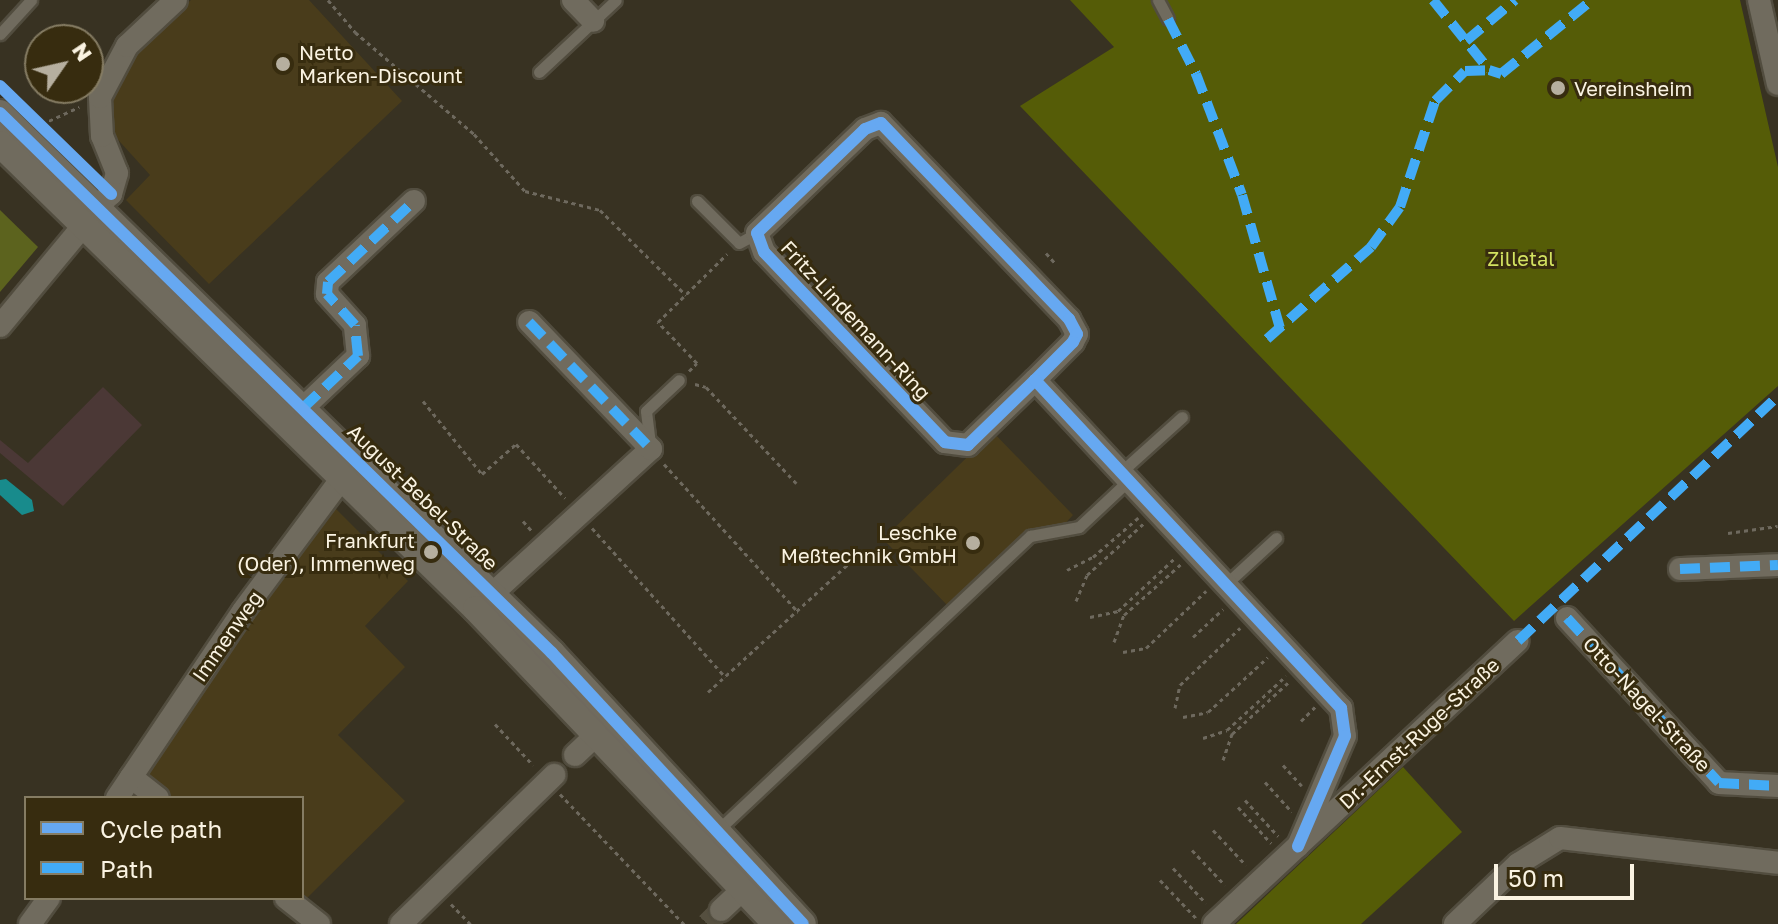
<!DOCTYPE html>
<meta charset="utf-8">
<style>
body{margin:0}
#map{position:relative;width:1778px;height:924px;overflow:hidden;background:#383222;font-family:"Golos Text",sans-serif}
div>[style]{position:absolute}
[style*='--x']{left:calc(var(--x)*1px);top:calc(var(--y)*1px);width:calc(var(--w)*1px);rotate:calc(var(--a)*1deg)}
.built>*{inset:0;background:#493c1b}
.industrial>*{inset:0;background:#4b3836}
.green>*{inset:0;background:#555c07}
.forest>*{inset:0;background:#5c631e}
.water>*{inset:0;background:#188b8c}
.minor-tunnel>*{height:22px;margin-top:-11px;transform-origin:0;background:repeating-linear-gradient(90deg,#554f3f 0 22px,transparent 0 33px)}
.path>*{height:3px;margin-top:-1.5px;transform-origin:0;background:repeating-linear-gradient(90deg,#6e695e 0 4px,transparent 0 8px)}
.roads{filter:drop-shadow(2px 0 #524d3f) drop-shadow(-2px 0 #524d3f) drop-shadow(0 2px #524d3f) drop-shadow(0 -2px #524d3f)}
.service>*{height:11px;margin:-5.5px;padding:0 5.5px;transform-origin:5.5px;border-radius:5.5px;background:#706b5e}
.minor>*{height:22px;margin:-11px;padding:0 11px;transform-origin:11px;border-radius:11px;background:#706b5e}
.tertiary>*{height:26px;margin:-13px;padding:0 13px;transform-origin:13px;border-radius:13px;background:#706b5e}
.tram>*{height:2px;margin:-1px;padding:0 1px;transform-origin:1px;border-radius:1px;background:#6f695e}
.quiet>*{height:10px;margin-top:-5px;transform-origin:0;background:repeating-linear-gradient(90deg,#42abf6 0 20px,transparent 0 30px)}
.cycleway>*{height:12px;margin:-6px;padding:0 6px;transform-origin:6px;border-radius:6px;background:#66a8f1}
.dots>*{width:22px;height:22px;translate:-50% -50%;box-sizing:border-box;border:4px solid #372c0f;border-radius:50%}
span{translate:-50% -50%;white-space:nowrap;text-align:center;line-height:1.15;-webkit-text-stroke:6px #372c0f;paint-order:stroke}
.poi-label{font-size:20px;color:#faf3e2}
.left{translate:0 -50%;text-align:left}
.right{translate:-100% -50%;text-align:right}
.park-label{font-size:20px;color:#d3e260}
.street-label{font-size:20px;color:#faf3e2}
.legend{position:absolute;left:24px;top:796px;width:280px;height:104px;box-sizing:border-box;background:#372c0f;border:2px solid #857c63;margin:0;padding:10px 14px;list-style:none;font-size:24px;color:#faf3e2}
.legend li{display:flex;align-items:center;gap:16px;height:40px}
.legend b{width:40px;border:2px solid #857c63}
.north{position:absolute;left:24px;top:24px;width:80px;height:80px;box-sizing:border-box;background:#372c0f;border:2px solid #857c63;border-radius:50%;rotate:56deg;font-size:22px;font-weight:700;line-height:32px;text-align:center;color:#faf3e2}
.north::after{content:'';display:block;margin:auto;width:28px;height:36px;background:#b6af9f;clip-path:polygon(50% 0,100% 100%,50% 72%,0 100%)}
.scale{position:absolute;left:1494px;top:864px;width:140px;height:36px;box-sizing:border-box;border:4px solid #faf3e2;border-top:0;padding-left:10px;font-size:24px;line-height:28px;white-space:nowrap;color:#faf3e2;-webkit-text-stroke:6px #372c0f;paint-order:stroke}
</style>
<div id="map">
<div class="built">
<i style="clip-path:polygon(191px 0,309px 0,402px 101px,209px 284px,126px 200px,150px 175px,111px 132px,109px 101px,138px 47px)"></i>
<i style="clip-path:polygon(993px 432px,1073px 515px,1063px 526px,1028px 529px,947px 605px,883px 539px)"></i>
<i style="clip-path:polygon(335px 508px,408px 581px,365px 626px,405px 667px,338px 735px,405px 801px,303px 902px,302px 798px,170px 798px,144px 778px,249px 623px,245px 618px)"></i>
</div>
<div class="industrial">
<i style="clip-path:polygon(103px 387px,142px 425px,63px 506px,0 453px,0 440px,28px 463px)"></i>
</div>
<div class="green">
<i style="clip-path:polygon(1070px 0,1740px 0,1778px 167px,1778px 386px,1514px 621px,1020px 106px,1114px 47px)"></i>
<i style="clip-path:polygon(1403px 767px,1462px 832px,1361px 924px,1236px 924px)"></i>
</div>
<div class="forest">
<i style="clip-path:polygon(0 210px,38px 247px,0 292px)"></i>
</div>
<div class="water">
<i style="clip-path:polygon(6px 479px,32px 500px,34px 511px,22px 515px,0 495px,0 480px)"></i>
</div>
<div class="minor-tunnel">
<i style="--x:707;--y:924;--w:20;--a:-45"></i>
</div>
<div class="path">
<i style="--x:328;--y:0;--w:42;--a:49.8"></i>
<i style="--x:355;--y:32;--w:157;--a:40.6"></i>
<i style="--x:474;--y:134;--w:76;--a:48.2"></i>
<i style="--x:525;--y:191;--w:77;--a:14.2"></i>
<i style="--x:600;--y:210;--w:121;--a:44.7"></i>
<i style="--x:42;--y:124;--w:41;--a:-24.7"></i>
<i style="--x:1046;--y:253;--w:15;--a:48"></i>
<i style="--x:689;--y:371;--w:11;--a:-45"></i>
<i style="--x:697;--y:363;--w:57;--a:-133.6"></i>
<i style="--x:658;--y:322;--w:97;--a:-44.6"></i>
<i style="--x:695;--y:384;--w:11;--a:15"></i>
<i style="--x:706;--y:387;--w:132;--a:46.8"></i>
<i style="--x:423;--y:401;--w:94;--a:51.1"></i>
<i style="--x:482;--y:474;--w:45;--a:-41.4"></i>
<i style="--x:516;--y:444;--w:73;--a:47.8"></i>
<i style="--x:664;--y:464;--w:200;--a:47.8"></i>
<i style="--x:523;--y:521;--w:13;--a:48"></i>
<i style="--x:592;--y:528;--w:200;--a:48.2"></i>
<i style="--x:1728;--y:533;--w:50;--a:-8"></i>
<i style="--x:1067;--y:570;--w:29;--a:-27"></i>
<i style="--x:1093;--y:557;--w:60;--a:-40.9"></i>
<i style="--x:1076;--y:601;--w:28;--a:-67"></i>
<i style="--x:1087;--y:575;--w:76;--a:-42.3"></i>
<i style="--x:1090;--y:617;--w:29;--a:-12"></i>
<i style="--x:1118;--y:611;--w:78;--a:-42.9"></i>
<i style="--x:1193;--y:637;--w:41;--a:-43"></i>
<i style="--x:1114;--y:642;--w:29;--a:-70"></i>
<i style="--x:1124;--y:615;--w:76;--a:-41.8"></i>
<i style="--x:1123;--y:652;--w:23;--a:-10"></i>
<i style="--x:1146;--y:648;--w:83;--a:-43.5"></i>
<i style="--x:708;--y:692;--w:190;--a:-42.4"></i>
<i style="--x:1175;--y:708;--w:24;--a:-78"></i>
<i style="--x:1180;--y:685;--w:83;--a:-43.5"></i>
<i style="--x:1183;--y:717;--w:25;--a:-11"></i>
<i style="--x:1208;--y:712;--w:81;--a:-42.5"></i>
<i style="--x:1301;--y:721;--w:20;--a:-45"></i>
<i style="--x:495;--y:724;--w:56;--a:47.2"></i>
<i style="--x:1203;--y:738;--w:25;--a:-18"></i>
<i style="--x:1227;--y:730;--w:80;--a:-42.5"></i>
<i style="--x:1223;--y:760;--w:28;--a:-71"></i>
<i style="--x:1232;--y:734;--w:79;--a:-42.4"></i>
<i style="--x:1283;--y:765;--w:28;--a:48"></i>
<i style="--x:1265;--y:782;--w:40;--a:48"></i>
<i style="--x:560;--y:794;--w:180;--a:46.4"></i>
<i style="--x:1245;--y:800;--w:49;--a:47.5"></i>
<i style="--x:1238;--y:807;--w:49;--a:47.5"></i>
<i style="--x:1213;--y:830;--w:48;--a:46.7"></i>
<i style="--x:1192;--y:850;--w:48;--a:46.7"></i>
<i style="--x:1173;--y:868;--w:48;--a:46.7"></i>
<i style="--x:1160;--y:880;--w:52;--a:46.5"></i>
<i style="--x:451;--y:904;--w:28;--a:46"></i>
</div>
<div class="roads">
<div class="service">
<i style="--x:1158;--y:0;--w:21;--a:62"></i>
<i style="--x:0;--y:34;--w:46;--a:-47.6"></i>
<i style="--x:539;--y:72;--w:105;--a:-43.1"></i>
<i style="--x:697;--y:201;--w:59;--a:45"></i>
<i style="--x:739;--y:243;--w:21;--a:-29"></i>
<i style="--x:650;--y:444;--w:33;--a:-97"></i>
<i style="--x:646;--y:411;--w:45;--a:-43.2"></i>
<i style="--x:1121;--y:472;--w:82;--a:-42"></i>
<i style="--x:1226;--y:584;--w:68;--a:-42.6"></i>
<i style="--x:718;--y:830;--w:429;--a:-43.3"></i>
<i style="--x:1030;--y:536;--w:50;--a:-10.4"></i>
<i style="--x:1079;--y:527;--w:69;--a:-43.2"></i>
</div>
<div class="minor">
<i style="--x:573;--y:0;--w:29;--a:46"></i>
<i style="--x:1759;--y:0;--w:86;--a:77.3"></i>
<i style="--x:96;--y:207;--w:20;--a:-41"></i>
<i style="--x:111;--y:194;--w:22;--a:-74"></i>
<i style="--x:117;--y:173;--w:40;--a:-112"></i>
<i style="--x:102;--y:136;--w:39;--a:-93"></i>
<i style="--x:100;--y:97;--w:58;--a:-62.1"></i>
<i style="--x:127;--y:46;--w:67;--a:-43.2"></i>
<i style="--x:0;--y:326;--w:131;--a:-50.3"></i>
<i style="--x:1035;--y:380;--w:93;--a:135.9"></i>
<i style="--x:968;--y:445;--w:23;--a:-173"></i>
<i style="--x:945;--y:442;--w:262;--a:-133.6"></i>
<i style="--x:764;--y:252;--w:20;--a:-110"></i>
<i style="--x:757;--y:233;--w:150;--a:-43.9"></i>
<i style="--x:865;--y:129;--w:17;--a:-21"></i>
<i style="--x:881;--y:123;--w:272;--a:46.2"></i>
<i style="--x:1069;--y:319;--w:17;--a:62"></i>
<i style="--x:1077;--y:334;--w:9;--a:117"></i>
<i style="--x:1073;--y:342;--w:54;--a:135"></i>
<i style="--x:1035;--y:380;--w:449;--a:47"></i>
<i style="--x:1341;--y:708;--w:28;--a:82"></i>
<i style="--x:1345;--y:736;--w:120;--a:113.1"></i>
<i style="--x:303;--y:408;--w:76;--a:-43.4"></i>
<i style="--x:358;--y:356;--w:31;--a:-96"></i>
<i style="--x:355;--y:325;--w:42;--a:-132.1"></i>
<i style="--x:327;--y:294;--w:12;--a:-85"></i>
<i style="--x:328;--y:282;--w:118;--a:-43.3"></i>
<i style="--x:1680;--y:569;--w:98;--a:-2.3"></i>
<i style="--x:481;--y:604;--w:230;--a:-42.4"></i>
<i style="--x:651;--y:449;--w:176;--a:-133.8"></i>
<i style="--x:1567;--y:618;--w:224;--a:47.3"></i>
<i style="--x:1719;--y:783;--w:59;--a:2.9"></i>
<i style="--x:575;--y:755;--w:47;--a:-43.3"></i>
<i style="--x:131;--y:777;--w:34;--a:38"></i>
<i style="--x:117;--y:798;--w:225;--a:-56"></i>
<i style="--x:243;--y:611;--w:166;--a:-53.3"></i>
<i style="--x:286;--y:898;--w:42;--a:38.2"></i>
<i style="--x:721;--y:910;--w:47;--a:-43.3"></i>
<i style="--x:30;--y:924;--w:32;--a:-54"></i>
<i style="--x:401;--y:924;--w:214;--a:-44.2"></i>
<i style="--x:1214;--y:924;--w:415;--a:-43"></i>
<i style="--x:1455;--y:924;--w:87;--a:-43.6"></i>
<i style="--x:1518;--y:864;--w:49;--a:-31.8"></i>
<i style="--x:1560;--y:838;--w:219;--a:6.5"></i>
</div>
<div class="tertiary">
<i style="--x:0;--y:113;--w:772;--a:44.37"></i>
<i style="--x:552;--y:653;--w:369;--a:47.2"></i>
<i style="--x:0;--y:144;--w:665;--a:44.33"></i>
<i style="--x:476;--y:609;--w:435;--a:46.4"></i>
</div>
</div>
<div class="tram">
<i style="--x:0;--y:122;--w:608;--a:44.33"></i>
<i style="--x:435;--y:547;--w:519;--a:46.56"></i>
</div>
<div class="quiet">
<i style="--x:1433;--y:0;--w:90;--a:51.3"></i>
<i style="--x:1489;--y:70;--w:13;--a:18"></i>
<i style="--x:1501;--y:74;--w:117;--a:-39.1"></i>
<i style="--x:1168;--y:19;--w:62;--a:63"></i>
<i style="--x:1196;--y:74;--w:129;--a:69.2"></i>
<i style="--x:1242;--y:195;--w:138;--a:74.1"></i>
<i style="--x:1466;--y:41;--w:64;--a:-39.9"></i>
<i style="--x:529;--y:322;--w:176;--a:46.2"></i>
<i style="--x:1267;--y:339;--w:139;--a:-41.5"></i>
<i style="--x:1371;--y:247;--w:49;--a:-54.1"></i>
<i style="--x:1400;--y:207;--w:112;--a:-71.7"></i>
<i style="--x:1435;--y:101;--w:42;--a:-45"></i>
<i style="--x:1465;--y:71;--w:24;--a:-2"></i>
<i style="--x:303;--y:408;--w:76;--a:-43.4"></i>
<i style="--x:358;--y:356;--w:31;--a:-96"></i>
<i style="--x:355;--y:325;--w:42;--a:-132.1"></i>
<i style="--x:327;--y:294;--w:12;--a:-85"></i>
<i style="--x:328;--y:282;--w:118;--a:-43.3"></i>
<i style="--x:1680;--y:569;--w:98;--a:-2.3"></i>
<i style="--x:1567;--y:618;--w:224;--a:47.3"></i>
<i style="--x:1719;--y:783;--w:59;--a:2.9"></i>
<i style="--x:1518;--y:641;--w:357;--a:-43.3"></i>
</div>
<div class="cycleway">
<i style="--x:0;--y:86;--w:155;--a:44.2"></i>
<i style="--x:0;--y:113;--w:772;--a:44.37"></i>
<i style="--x:552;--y:653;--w:369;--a:47.2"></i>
<i style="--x:1035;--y:380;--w:93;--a:135.9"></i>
<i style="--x:968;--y:445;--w:23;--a:-173"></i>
<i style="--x:945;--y:442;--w:262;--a:-133.6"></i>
<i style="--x:764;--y:252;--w:20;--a:-110"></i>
<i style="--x:757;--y:233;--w:150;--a:-43.9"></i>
<i style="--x:865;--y:129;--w:17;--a:-21"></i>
<i style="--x:881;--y:123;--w:272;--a:46.2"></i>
<i style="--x:1069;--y:319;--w:17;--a:62"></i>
<i style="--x:1077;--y:334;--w:9;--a:117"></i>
<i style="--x:1073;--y:342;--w:54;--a:135"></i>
<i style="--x:1035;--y:380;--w:449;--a:47"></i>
<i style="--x:1341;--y:708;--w:28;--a:82"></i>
<i style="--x:1345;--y:736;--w:120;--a:113.1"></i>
</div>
<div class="dots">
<i style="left:283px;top:64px;background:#b6af9f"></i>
<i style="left:1558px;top:88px;background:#b6af9f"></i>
<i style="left:973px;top:543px;background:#b6af9f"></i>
<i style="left:431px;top:552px;background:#b6af9f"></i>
</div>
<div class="poi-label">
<span class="left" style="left:299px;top:64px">Netto<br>Marken-Discount</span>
<span class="left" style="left:1574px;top:88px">Vereinsheim</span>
<span class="right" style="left:957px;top:544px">Leschke<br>Meßtechnik GmbH</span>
<span class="right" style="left:415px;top:552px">Frankfurt<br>(Oder), Immenweg</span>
</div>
<div class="park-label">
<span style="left:1521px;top:258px">Zilletal</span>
</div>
<div class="street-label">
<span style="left:856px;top:320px;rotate:47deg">Fritz-Lindemann-Ring</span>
<span style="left:423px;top:497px;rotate:44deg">August-Bebel-Straße</span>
<span style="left:227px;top:636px;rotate:-55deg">Immenweg</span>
<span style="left:1647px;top:704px;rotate:47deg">Otto-Nagel-Straße</span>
<span style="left:1419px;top:733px;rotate:-43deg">Dr.-Ernst-Ruge-Straße</span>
</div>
<ul class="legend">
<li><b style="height:10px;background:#66a8f1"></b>Cycle path</li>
<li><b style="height:10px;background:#42abf6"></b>Path</li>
</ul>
<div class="north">N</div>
<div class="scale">50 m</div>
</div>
